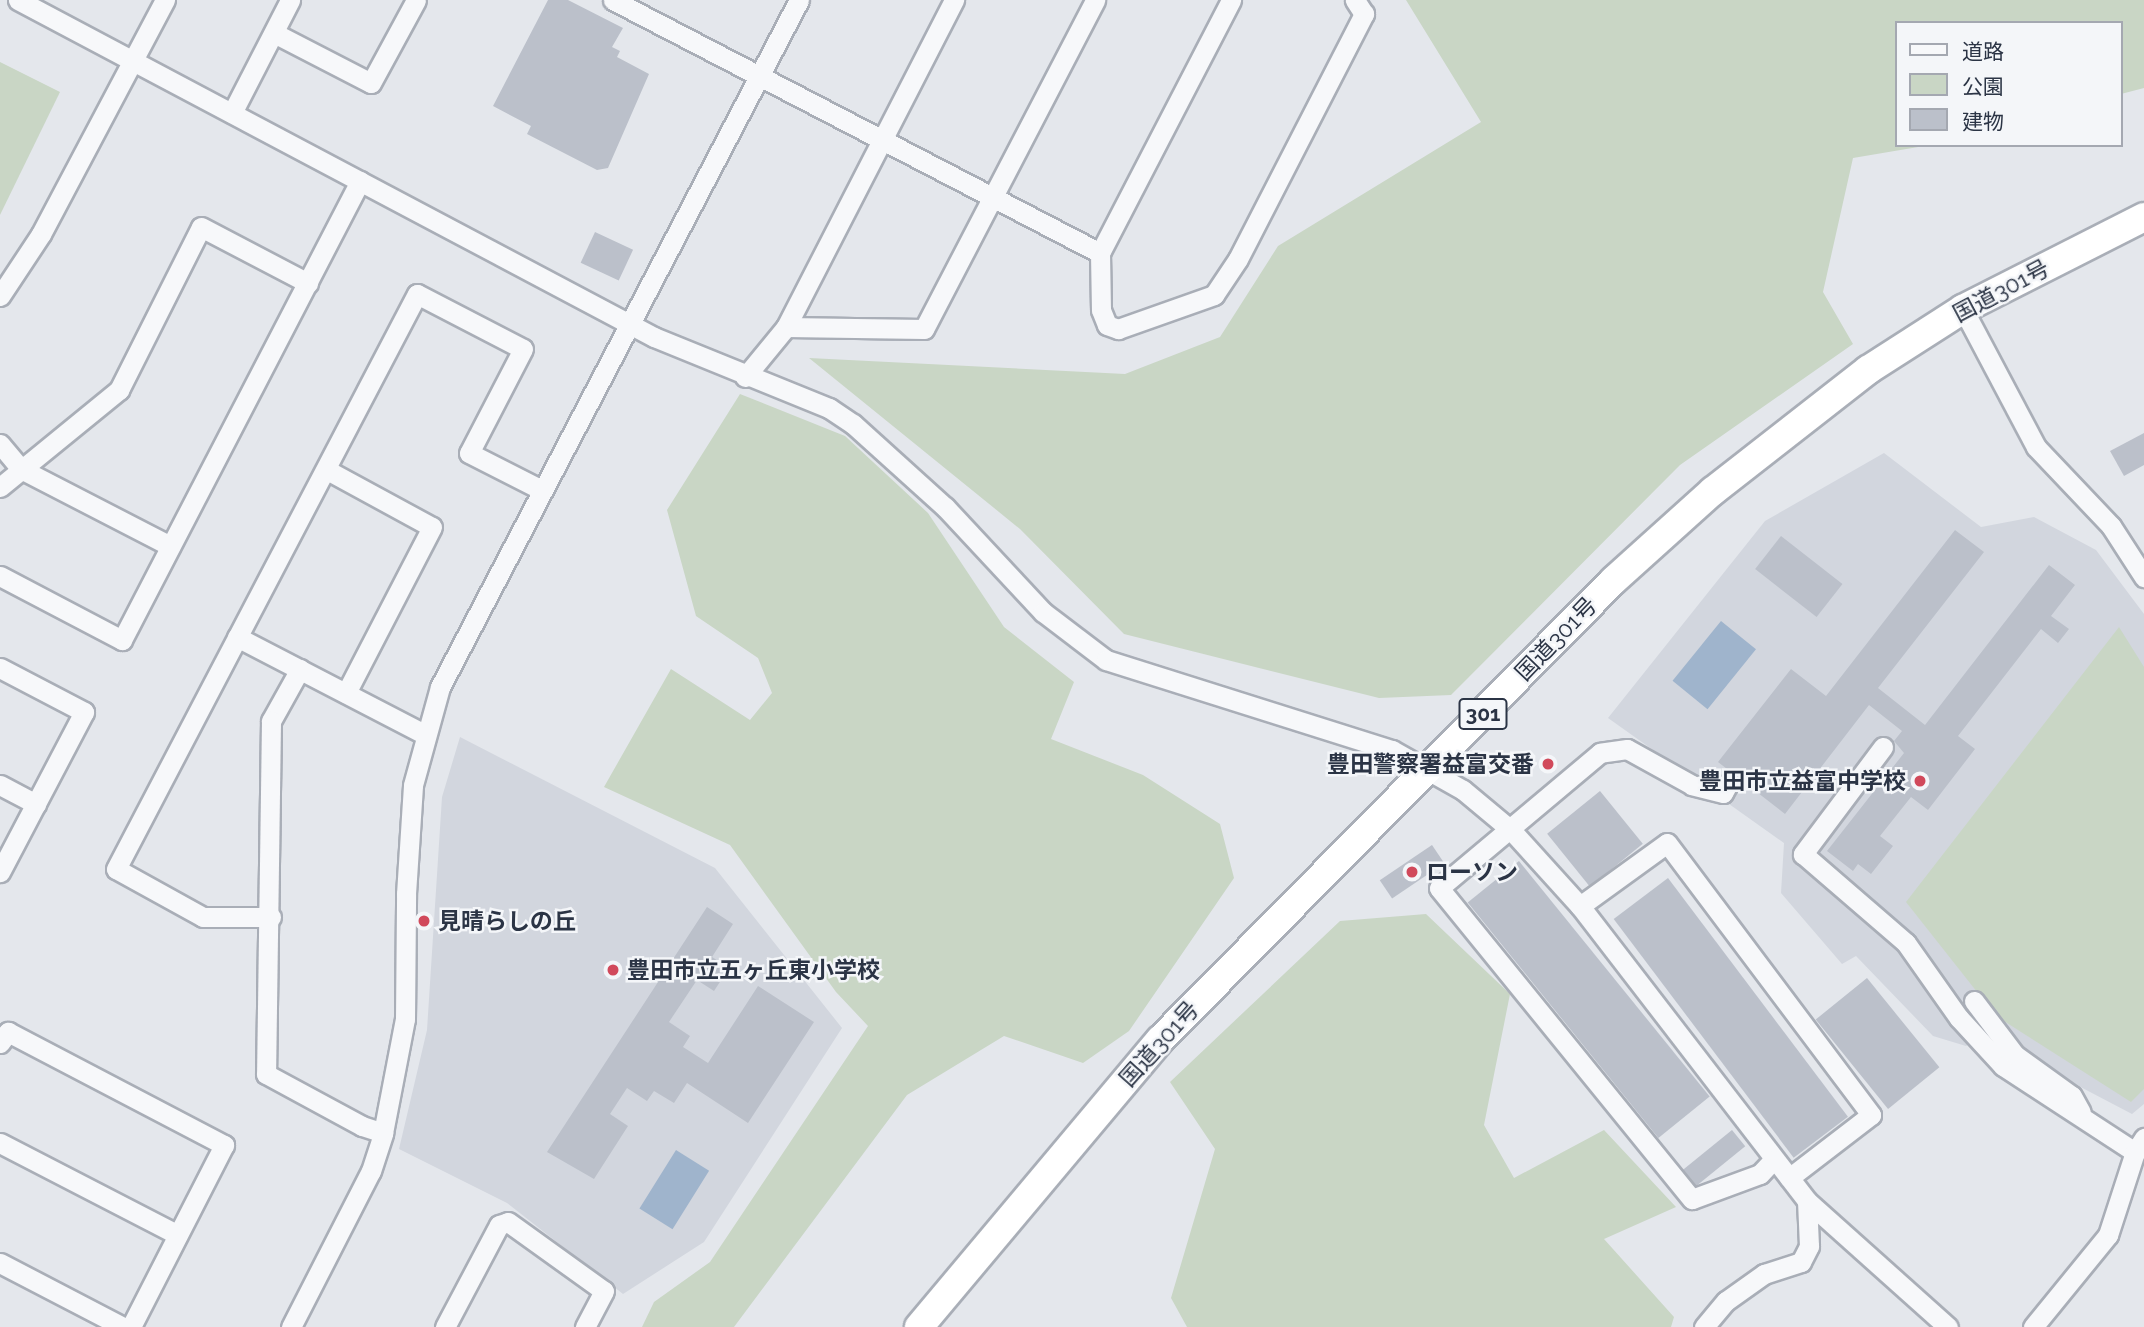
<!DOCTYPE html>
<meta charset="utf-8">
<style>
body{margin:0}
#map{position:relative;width:2144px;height:1327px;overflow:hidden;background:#e4e7ec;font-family:Raleway,"Noto Sans JP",sans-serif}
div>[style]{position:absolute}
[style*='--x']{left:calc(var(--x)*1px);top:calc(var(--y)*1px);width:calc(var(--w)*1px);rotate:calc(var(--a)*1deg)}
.built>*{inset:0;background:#d2d6de}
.green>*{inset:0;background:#c9d6c5}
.water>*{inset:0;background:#9fb4cc;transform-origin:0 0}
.building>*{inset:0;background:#bbc0ca;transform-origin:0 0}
.roads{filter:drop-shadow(2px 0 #a9aeb7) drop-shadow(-2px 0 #a9aeb7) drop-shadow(0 2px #a9aeb7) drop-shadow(0 -2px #a9aeb7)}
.minor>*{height:19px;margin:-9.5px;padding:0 9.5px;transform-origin:9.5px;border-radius:9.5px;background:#f7f8fa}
.highway>*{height:28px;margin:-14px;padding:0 14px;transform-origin:14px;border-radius:14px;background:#fff}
.dots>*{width:19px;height:19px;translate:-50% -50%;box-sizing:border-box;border:4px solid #f4f6f9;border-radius:50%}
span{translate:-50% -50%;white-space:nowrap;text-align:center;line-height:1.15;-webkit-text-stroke:5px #f4f6f9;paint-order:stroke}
.shield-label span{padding:2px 5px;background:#f4f6f9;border:2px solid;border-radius:5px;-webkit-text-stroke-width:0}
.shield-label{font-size:21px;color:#2b3445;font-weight:700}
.street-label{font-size:23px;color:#2b3445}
.poi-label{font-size:23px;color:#2b3445;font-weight:700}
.right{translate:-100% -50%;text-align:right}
.left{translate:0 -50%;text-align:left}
.legend{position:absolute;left:1895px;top:21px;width:228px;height:126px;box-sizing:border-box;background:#f4f6f9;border:2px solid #a4a8b1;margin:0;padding:9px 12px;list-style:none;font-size:21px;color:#2b3445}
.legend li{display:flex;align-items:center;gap:14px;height:35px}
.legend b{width:35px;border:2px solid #a4a8b1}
</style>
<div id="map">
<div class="built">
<i style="clip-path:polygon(1884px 453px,1981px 527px,2034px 517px,2096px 550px,2144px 614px,2144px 1104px,2132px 1114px,2050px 1071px,1992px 1030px,1966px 1046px,1933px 1036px,1856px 956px,1842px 964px,1781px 893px,1784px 843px,1608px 718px,1765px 521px)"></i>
<i style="clip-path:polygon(460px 737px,715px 868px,842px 1028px,704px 1242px,623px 1294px,507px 1203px,399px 1149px,427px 1030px,442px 797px)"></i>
</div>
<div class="green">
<i style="clip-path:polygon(1406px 0,2144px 0,2144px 88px,2121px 94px,2121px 23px,1897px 23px,1897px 145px,1930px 145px,1853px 158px,1823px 292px,1853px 344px,1680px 465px,1451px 695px,1379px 698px,1124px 634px,1020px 529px,809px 358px,1125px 374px,1220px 337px,1278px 246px,1481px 122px)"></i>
<i style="clip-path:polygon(0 62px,60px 92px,0 215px)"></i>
<i style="clip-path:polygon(740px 394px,845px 436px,928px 513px,1004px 627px,1074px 682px,1051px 739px,1143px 775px,1220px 824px,1234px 878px,1129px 1031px,1083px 1063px,1004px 1036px,907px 1095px,734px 1327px,642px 1327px,654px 1302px,710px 1262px,868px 1026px,836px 992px,730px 845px,604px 787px,671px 669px,750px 720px,772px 693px,758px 658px,696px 616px,667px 510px)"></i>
<i style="clip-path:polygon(2119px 627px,2144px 667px,2144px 1089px,2131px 1102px,1996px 1016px,1906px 902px)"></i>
<i style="clip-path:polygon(1426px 914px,1510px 994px,1484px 1125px,1514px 1178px,1604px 1130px,1676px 1207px,1604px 1239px,1674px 1317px,1671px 1327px,1187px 1327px,1171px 1298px,1215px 1149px,1170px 1082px,1340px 921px)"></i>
</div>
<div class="water">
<i style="left:1721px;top:621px;width:45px;height:77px;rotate:39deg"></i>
<i style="left:676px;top:1150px;width:39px;height:69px;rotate:32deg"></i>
</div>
<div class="building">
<i style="clip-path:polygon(548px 0,568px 0,623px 28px,612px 47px,620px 51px,617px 57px,649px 74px,608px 168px,597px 170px,527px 134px,531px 126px,493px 106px)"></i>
<i style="left:595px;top:232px;width:42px;height:34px;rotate:25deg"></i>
<i style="clip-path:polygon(2144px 433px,2144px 465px,2124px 476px,2110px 451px)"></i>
<i style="clip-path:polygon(1955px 530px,1984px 552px,1878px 688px,1925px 725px,2049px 565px,2075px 585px,2051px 616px,2069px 629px,2058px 643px,2041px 629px,1958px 736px,1975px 749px,1928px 810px,1911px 797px,1880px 836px,1893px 846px,1871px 874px,1858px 864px,1853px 871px,1827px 851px,1904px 753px,1894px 741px,1902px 731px,1869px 705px,1785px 814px,1718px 762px,1791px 669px,1826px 696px)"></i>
<i style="left:1781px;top:536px;width:78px;height:42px;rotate:38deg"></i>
<i style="left:1600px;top:791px;width:68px;height:68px;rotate:51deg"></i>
<i style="left:1432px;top:845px;width:22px;height:63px;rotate:56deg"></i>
<i style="left:1519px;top:861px;width:303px;height:66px;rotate:51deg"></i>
<i style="left:1668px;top:878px;width:299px;height:68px;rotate:53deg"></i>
<i style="clip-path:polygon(707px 907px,733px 924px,712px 957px,729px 968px,714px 991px,697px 980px,669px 1022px,690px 1036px,683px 1047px,708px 1063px,758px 986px,814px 1022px,748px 1123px,687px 1083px,674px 1103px,654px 1091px,647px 1101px,627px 1088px,610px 1114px,628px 1126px,594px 1179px,547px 1152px)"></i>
<i style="left:1867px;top:978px;width:115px;height:66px;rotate:51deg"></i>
<i style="left:1732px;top:1130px;width:21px;height:63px;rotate:51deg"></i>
</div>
<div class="roads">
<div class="minor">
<i style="--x:18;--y:0;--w:720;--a:27.92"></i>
<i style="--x:654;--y:337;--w:189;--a:22.1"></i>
<i style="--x:829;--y:408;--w:29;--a:34"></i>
<i style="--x:853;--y:424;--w:124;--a:42.1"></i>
<i style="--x:945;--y:507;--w:144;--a:47"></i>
<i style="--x:1043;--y:612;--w:79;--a:37.3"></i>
<i style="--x:1106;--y:660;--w:300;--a:17.5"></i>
<i style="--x:1392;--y:750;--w:81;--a:29.4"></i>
<i style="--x:1463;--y:790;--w:62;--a:39.8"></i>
<i style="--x:1511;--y:830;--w:103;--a:47.8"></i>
<i style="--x:1580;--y:906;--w:372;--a:52.4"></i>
<i style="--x:1807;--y:1201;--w:189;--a:41.8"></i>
<i style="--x:613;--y:0;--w:549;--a:27.45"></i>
<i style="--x:1100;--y:253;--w:57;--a:89"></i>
<i style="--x:1101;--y:310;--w:16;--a:68"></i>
<i style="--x:1107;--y:325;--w:12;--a:20"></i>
<i style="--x:1118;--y:329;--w:102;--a:-19.5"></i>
<i style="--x:1214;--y:295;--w:43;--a:-56.3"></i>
<i style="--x:1238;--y:259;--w:276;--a:-62.8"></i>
<i style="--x:1364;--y:14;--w:17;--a:-123"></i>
<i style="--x:274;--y:33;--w:109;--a:27.3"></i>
<i style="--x:371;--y:83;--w:94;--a:-61.5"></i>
<i style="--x:232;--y:113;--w:127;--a:-62.8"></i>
<i style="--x:1100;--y:253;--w:285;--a:-62.6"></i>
<i style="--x:0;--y:296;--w:74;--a:-56.5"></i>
<i style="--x:41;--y:234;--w:265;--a:-62.1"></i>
<i style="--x:1963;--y:309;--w:156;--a:62.1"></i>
<i style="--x:2036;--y:447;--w:109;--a:46.5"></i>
<i style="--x:2111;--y:526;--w:61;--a:57.1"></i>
<i style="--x:786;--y:327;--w:138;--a:0.8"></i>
<i style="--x:924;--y:329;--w:371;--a:-62.5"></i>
<i style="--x:745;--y:377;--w:65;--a:-50.6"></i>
<i style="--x:786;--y:327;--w:368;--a:-62.8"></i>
<i style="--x:0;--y:444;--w:33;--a:50"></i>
<i style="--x:21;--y:469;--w:168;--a:27.3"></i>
<i style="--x:327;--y:470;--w:119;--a:28.5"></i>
<i style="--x:432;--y:527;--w:187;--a:117.4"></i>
<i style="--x:0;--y:487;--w:154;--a:-39.2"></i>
<i style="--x:119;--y:390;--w:182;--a:-63.3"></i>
<i style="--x:201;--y:227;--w:121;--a:27.6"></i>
<i style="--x:0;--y:576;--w:138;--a:27.7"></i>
<i style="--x:122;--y:640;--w:517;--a:-62.59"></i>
<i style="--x:237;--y:637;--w:213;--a:27.4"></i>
<i style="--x:0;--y:668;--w:95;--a:27.6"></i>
<i style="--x:84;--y:712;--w:181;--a:117.7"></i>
<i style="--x:300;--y:669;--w:60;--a:119.1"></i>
<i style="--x:271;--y:721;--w:353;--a:90.8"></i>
<i style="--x:266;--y:1074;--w:109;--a:28.4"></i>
<i style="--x:362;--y:1126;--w:22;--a:18"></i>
<i style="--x:1883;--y:747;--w:134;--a:126.8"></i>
<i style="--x:1803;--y:854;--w:136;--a:40.8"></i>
<i style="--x:1906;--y:943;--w:92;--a:54.8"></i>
<i style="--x:1959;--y:1018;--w:65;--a:47.5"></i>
<i style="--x:2003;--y:1066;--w:158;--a:33.1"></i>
<i style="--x:1728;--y:784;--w:10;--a:119"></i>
<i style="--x:1723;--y:793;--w:32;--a:-166"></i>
<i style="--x:1692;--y:785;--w:74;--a:-151"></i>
<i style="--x:1627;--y:749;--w:27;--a:172"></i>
<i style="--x:1600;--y:753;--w:210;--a:140"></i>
<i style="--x:1439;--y:888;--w:401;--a:50.9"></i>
<i style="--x:1692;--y:1199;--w:72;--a:-20.2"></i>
<i style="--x:1760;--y:1174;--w:19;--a:-47"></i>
<i style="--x:0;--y:785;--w:41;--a:27.8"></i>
<i style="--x:1580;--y:906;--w:107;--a:-35.9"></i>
<i style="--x:1667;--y:843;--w:340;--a:53.1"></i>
<i style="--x:1871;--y:1115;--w:103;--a:142.5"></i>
<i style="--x:271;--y:917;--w:68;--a:180"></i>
<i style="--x:203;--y:917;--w:99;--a:-151.1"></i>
<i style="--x:116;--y:869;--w:649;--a:-62.37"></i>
<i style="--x:417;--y:294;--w:119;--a:27.4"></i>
<i style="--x:523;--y:349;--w:117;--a:117.4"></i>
<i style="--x:469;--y:453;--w:80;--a:26.9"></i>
<i style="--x:1974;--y:1001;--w:68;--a:52.8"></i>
<i style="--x:2015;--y:1055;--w:70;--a:35.7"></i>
<i style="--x:2072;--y:1096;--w:18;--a:61"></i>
<i style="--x:0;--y:1043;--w:14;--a:-54"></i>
<i style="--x:8;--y:1032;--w:244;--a:27.6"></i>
<i style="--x:224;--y:1145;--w:204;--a:117.1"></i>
<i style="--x:0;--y:1143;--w:200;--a:27.3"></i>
<i style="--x:0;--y:1263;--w:139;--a:27.5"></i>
<i style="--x:291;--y:1327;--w:175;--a:-62.9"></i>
<i style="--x:371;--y:1171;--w:40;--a:-72"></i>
<i style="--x:383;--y:1133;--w:116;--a:-79.1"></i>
<i style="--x:405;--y:1019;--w:125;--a:-89.5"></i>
<i style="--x:406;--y:894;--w:109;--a:-86.3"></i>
<i style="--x:413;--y:785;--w:102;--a:-74.6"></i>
<i style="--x:440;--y:687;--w:775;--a:-62.41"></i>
<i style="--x:445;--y:1327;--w:115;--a:-62.1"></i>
<i style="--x:499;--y:1225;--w:9;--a:-18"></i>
<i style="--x:508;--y:1222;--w:118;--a:35.7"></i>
<i style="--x:604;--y:1291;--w:41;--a:117.8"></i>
<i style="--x:1704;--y:1327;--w:34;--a:-50"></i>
<i style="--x:1726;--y:1301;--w:47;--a:-35.4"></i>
<i style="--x:1764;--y:1274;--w:39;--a:-18"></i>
<i style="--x:1801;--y:1262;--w:18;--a:-63"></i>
<i style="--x:1809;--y:1246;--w:45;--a:-92.5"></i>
<i style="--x:2033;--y:1327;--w:119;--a:-50.8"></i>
<i style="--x:2108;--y:1235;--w:87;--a:-72"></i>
<i style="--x:2135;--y:1152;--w:17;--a:-57"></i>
</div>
<div class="highway">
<i style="--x:919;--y:1327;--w:375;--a:-50"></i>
<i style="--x:1160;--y:1040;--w:646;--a:-45.38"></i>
<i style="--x:1614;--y:580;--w:133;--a:-42"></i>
<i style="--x:1713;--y:491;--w:197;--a:-38"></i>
<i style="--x:1868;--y:370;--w:113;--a:-32.7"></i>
<i style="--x:1963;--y:309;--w:203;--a:-26.9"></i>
</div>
</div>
<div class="dots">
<i style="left:1548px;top:764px;background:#d1495b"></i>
<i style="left:1920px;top:781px;background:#d1495b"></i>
<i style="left:1412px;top:872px;background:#d1495b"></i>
<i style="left:424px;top:921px;background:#d1495b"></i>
<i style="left:613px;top:970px;background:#d1495b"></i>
</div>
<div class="shield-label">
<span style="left:1483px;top:714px">301</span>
</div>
<div class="street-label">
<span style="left:2001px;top:291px;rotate:-28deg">国道301号</span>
<span style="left:1556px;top:639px;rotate:-46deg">国道301号</span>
<span style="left:1159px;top:1044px;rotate:-48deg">国道301号</span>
</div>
<div class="poi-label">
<span class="right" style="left:1534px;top:764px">豊田警察署益富交番</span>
<span class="right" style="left:1906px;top:781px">豊田市立益富中学校</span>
<span class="left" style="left:1426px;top:872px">ローソン</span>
<span class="left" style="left:438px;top:921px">見晴らしの丘</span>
<span class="left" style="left:627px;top:970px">豊田市立五ヶ丘東小学校</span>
</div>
<ul class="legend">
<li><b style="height:9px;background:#f7f8fa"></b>道路</li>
<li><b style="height:19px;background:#c9d6c5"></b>公園</li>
<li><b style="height:19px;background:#bbc0ca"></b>建物</li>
</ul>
</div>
